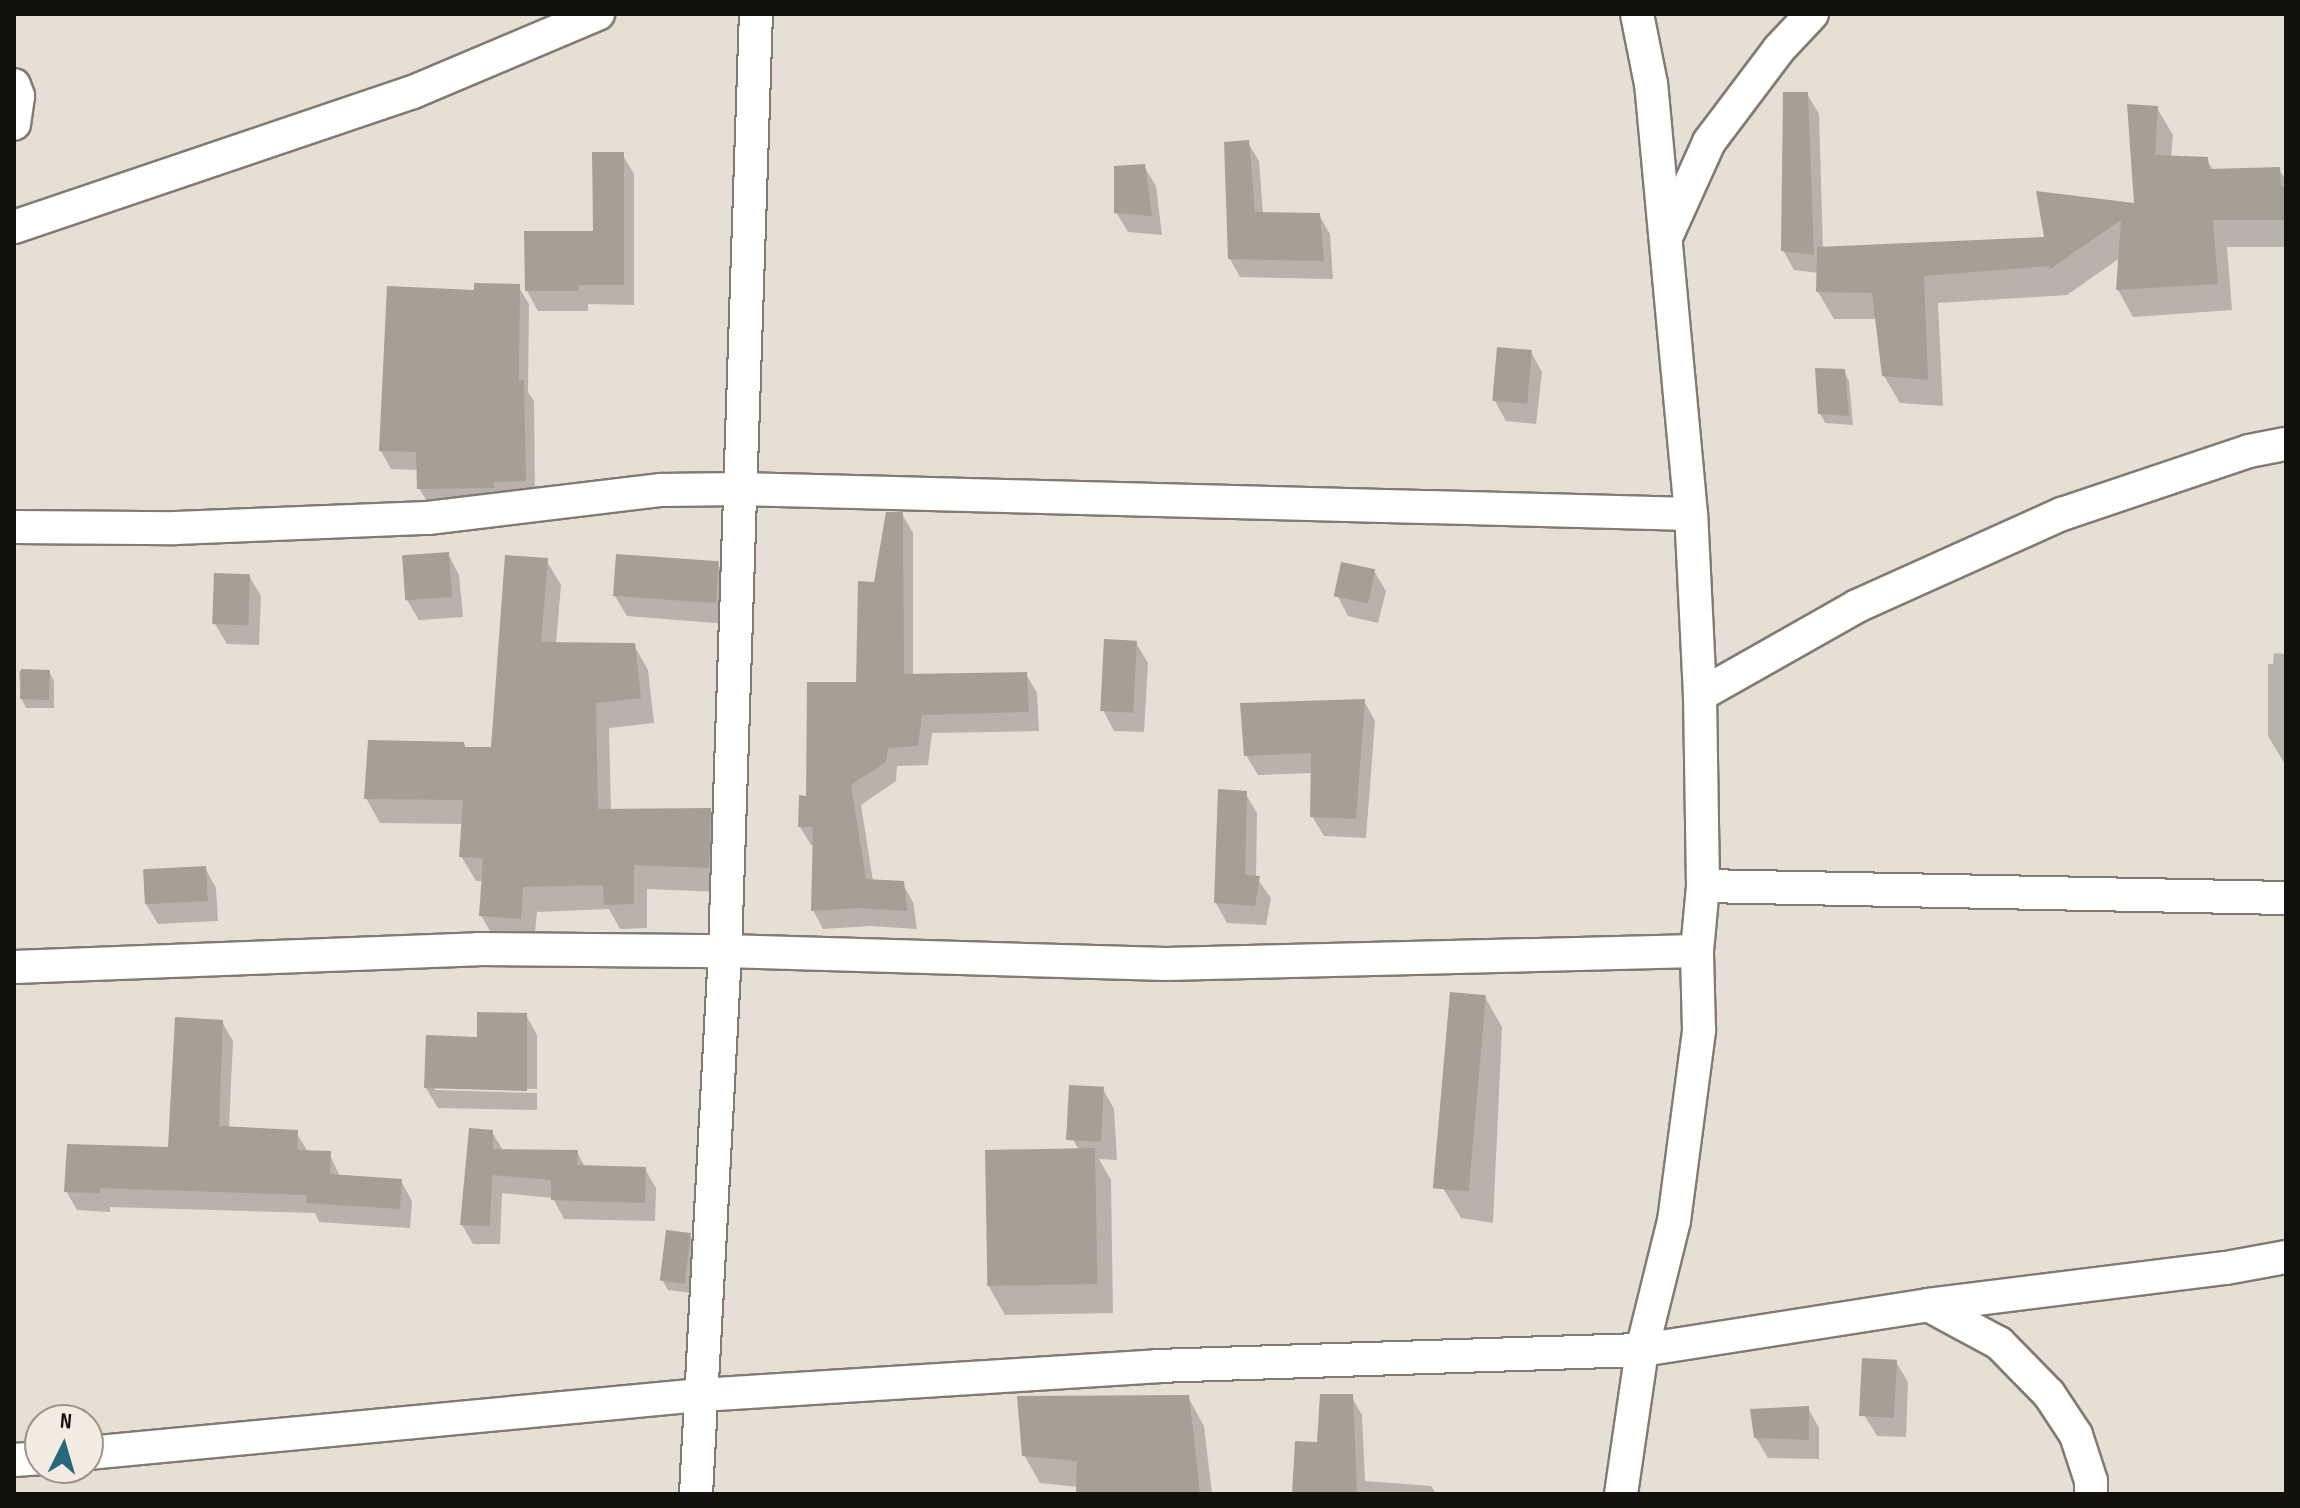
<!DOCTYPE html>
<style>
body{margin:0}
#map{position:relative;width:2300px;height:1508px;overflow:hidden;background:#e6dfd5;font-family:"Sofia Sans Condensed",sans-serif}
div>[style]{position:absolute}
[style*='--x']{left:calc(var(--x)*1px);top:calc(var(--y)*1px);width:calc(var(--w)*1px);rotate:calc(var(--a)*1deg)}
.shadow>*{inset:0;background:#0003}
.building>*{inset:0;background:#a69f96;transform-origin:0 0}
.roads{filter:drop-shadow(2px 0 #827b72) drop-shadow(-2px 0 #827b72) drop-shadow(0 2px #827b72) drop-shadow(0 -2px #827b72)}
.minor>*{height:32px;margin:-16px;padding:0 16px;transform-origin:16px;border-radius:16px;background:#fff}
span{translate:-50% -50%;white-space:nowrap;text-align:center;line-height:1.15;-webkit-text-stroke:7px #f4ece2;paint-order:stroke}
.frame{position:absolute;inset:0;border:16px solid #12100c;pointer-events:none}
.north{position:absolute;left:24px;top:1404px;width:80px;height:80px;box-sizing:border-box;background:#f4ece2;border:2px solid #9a948c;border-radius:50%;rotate:5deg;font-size:22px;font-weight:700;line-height:32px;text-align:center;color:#12100c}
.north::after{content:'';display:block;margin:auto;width:28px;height:36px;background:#29677d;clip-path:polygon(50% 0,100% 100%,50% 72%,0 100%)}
</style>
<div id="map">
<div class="shadow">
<i style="clip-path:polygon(1807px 94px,1819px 114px,1823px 249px,2046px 239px,2136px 205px,2157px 108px,2173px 135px,2171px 157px,2206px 159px,2214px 171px,2279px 169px,2286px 181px,2286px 247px,2227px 247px,2232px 310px,2133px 317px,2118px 290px,2120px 258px,2067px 295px,1938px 303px,1943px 406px,1900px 403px,1884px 376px,1877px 319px,1834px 319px,1818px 292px,1819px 273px,1794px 270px,1783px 250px)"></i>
<i style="clip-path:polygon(1248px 143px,1259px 161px,1263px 214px,1319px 215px,1330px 234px,1333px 279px,1240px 277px,1230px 259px)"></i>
<i style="clip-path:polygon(622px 154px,634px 174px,634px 305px,588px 304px,588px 311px,538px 311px,527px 291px,595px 233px)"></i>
<i style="clip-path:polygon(1144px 166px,1156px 186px,1162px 235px,1128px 232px,1116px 212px)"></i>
<i style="clip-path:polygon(518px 286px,529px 304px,528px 392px,534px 401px,535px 500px,430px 507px,419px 488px,418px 470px,391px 469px,381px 451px,476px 292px)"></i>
<i style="clip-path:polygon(1531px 352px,1542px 372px,1536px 424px,1506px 421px,1495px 401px)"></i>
<i style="clip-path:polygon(1844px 371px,1849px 381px,1853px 425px,1825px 423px,1820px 413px)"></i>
<i style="clip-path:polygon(902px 514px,913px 533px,913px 676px,1026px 674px,1037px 693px,1039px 731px,932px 733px,928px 765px,897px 766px,896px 781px,861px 805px,873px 881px,902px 883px,913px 902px,917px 929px,871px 926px,823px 929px,813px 910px,815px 845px,811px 845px,800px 827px,808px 798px,858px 684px,875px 584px)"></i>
<i style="clip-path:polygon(448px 554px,459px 575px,463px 617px,419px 620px,407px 600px)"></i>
<i style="clip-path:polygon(546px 560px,561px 585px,556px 644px,634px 645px,648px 670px,654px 723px,609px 728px,611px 811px,710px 810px,724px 835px,722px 892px,647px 889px,647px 928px,620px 929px,609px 909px,537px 912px,534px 943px,495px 940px,481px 915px,483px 881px,476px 881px,461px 856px,464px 824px,380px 823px,366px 798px,466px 749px,493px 749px)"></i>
<i style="clip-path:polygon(718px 564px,729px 584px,728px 624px,627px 616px,615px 596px)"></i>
<i style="clip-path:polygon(1374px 571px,1386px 591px,1378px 623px,1348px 616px,1337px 595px)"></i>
<i style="clip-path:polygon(249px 576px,261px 596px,259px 645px,227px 644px,215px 624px)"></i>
<i style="clip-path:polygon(1136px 643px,1148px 663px,1144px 732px,1114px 731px,1103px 710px)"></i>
<i style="clip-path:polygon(2274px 653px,2286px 654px,2286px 766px,2268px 736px,2268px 664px,2273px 664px)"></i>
<i style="clip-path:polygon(19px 671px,49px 672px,54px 681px,54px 708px,26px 708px,21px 698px)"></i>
<i style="clip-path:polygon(1364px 701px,1375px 721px,1366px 838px,1324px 836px,1312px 816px,1313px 773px,1258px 775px,1246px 755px)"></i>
<i style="clip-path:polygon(1245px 793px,1257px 813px,1256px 877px,1271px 898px,1266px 925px,1227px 923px,1216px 903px)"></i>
<i style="clip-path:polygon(205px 868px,216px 888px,218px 921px,158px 924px,146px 904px)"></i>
<i style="clip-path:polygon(1485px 997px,1502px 1027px,1493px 1223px,1461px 1218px,1443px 1188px)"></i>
<i style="clip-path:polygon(evenodd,526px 1015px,537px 1035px,537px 1110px,438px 1108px,426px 1088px,479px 1040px,526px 1015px,435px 1086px,537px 1089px,537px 1093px,435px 1090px,435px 1086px)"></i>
<i style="clip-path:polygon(222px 1022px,233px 1041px,229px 1128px,296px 1132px,308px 1152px,329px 1153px,340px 1177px,401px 1181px,412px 1201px,410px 1228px,319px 1222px,315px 1213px,110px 1207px,110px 1212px,77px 1210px,66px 1191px,170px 1149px)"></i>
<i style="clip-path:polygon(1103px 1089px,1114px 1109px,1117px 1160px,1099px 1159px,1111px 1180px,1113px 1313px,1005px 1315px,988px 1285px,1079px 1150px,1073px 1139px)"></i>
<i style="clip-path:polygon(492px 1132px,504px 1152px,577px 1152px,585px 1167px,645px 1169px,656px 1188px,655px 1221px,564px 1219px,553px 1198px,502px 1193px,500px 1244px,473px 1244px,462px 1225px)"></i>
<i style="clip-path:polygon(690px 1235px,695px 1244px,693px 1293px,668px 1290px,663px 1281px)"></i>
<i style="clip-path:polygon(1896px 1362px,1908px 1382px,1906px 1437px,1877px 1436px,1865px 1416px)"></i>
<i style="clip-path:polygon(1351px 1396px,1362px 1415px,1365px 1481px,1431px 1486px,1436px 1494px,1294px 1494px,1319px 1444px)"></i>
<i style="clip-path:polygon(1188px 1397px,1204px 1426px,1212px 1494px,1078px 1494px,1078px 1487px,1040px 1483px,1024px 1455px)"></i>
<i style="clip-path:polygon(1808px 1408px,1819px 1428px,1819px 1459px,1768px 1458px,1756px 1438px)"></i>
</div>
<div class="building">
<i style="clip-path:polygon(1783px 92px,1808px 92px,1814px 255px,1781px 251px)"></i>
<i style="clip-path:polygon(2127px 104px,2158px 106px,2155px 155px,2208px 157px,2209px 169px,2280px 167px,2281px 186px,2286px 186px,2286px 220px,2213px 220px,2218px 284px,2116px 290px,2121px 220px,2050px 269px,2049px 266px,1924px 276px,1928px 380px,1882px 376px,1872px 293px,1816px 292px,1817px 247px,2044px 237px,2036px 191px,2134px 203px)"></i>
<i style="clip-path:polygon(1249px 140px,1255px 212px,1320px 213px,1324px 261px,1228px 259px,1224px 142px)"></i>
<i style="clip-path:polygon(592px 152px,624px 152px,624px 285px,578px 285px,578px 291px,525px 291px,524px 231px,593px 231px)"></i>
<i style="clip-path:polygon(1145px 164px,1152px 216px,1114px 213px,1114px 166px)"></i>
<i style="clip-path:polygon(474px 283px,520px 284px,519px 381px,524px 380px,526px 481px,494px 482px,494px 488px,417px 489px,416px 452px,379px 451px,387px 286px,474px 290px)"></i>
<i style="left:1497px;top:347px;width:35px;height:54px;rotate:5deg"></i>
<i style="clip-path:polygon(1815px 368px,1845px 369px,1849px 416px,1818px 414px)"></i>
<i style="clip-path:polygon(886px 512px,903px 512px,904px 674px,1027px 672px,1029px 712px,922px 715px,918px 746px,888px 748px,886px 762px,851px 785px,866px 879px,904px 881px,907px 911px,859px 908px,811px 911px,813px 827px,798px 827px,799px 795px,806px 796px,807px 682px,856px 682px,858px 581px,874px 582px)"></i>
<i style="left:449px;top:552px;width:45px;height:47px;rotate:86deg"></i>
<i style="left:616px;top:554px;width:103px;height:42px;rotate:4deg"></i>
<i style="clip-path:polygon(505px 555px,548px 558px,541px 642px,635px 643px,641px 698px,596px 703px,598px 809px,711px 808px,709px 868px,634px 865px,634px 904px,604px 905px,603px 885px,523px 887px,521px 919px,479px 916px,483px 858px,459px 857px,463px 800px,364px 799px,368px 740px,464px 742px,465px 747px,491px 747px)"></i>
<i style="left:1341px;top:562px;width:35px;height:35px;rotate:12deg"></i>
<i style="left:214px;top:573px;width:36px;height:51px;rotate:2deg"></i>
<i style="left:1104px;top:639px;width:33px;height:72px;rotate:3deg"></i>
<i style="left:21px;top:669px;width:29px;height:30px;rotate:2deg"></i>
<i style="clip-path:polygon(1365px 699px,1356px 819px,1310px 817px,1311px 753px,1244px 756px,1240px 703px)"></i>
<i style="clip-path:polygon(1218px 789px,1247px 791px,1245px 875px,1260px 876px,1255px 906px,1214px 903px)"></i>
<i style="left:206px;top:866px;width:35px;height:63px;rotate:87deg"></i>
<i style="left:1450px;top:992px;width:36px;height:197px;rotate:5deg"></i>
<i style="clip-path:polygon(477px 1012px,527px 1013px,527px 1091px,424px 1088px,426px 1035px,477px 1037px)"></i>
<i style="clip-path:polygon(175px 1017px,223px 1020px,219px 1126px,298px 1130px,297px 1150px,331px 1151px,330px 1174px,402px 1179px,400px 1209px,306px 1203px,307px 1195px,100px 1188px,100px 1193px,64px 1192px,67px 1144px,168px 1147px)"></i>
<i style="left:1069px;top:1085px;width:35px;height:55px;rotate:3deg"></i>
<i style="clip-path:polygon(469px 1128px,493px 1130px,493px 1149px,578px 1150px,577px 1165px,646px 1167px,645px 1203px,551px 1200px,551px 1180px,492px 1175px,490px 1226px,460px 1225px)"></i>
<i style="left:1095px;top:1148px;width:136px;height:110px;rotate:89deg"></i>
<i style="left:666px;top:1230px;width:25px;height:51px;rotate:7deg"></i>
<i style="left:1862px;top:1358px;width:35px;height:58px;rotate:3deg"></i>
<i style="clip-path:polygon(1320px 1394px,1353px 1394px,1357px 1494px,1292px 1494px,1295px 1441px,1317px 1442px)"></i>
<i style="clip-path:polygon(1189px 1395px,1200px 1494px,1076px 1494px,1077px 1461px,1022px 1456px,1017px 1396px)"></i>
<i style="clip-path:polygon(1809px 1406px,1809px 1440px,1754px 1438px,1750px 1409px)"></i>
</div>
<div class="roads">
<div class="minor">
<i style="--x:14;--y:85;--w:12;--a:70"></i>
<i style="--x:18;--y:96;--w:28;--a:98"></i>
<i style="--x:14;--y:227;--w:421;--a:-18.7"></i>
<i style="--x:413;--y:92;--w:201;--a:-22.9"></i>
<i style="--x:1668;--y:233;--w:100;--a:-65.7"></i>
<i style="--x:1709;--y:142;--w:116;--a:-53"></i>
<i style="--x:1779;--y:49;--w:48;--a:-46.7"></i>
<i style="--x:14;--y:527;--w:162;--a:0.4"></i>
<i style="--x:176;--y:528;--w:252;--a:-2.3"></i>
<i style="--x:428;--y:518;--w:235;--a:-6.9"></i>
<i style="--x:661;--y:490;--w:78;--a:-0.7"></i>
<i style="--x:739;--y:489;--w:952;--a:1.5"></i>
<i style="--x:1700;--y:695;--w:180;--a:-29.5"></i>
<i style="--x:1857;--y:606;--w:225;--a:-24.2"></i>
<i style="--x:2062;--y:514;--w:197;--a:-18.6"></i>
<i style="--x:2249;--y:451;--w:38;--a:-11"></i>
<i style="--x:1703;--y:886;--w:583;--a:1.18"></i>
<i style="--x:14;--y:967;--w:464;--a:-2.2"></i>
<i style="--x:478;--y:949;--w:247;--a:0.5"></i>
<i style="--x:725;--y:951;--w:441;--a:1.7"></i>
<i style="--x:1166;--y:964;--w:531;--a:-1.4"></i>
<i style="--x:1928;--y:1305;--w:81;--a:28.2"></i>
<i style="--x:1999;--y:1343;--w:71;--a:45.6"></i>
<i style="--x:2049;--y:1394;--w:49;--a:56.6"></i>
<i style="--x:2076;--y:1435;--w:48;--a:71.9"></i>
<i style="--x:2091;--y:1481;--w:13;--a:90"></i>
<i style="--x:88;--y:1453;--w:616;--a:-5.41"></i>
<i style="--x:701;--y:1395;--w:457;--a:-3.6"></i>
<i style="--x:1157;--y:1366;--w:485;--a:-1.9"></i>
<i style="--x:1642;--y:1350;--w:290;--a:-8.9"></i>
<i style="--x:1928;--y:1305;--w:300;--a:-7.1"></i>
<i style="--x:2226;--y:1268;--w:61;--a:-10.4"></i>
<i style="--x:14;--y:1460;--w:26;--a:-4"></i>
<i style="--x:696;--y:1494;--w:544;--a:-86.94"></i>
<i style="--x:725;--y:951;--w:938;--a:-88.11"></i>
<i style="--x:1621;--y:1494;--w:146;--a:-81.7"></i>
<i style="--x:1642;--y:1350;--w:133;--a:-76.1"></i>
<i style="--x:1674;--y:1221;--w:193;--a:-82.5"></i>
<i style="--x:1699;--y:1030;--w:79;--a:-91.5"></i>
<i style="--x:1697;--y:951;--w:65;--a:-84.7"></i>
<i style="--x:1703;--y:886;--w:191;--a:-90.9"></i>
<i style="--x:1700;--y:695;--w:181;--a:-92.8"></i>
<i style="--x:1691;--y:514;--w:432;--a:-95.3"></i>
<i style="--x:1651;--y:84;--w:71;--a:-101.3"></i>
</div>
</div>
<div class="frame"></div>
<div class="north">N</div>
</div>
